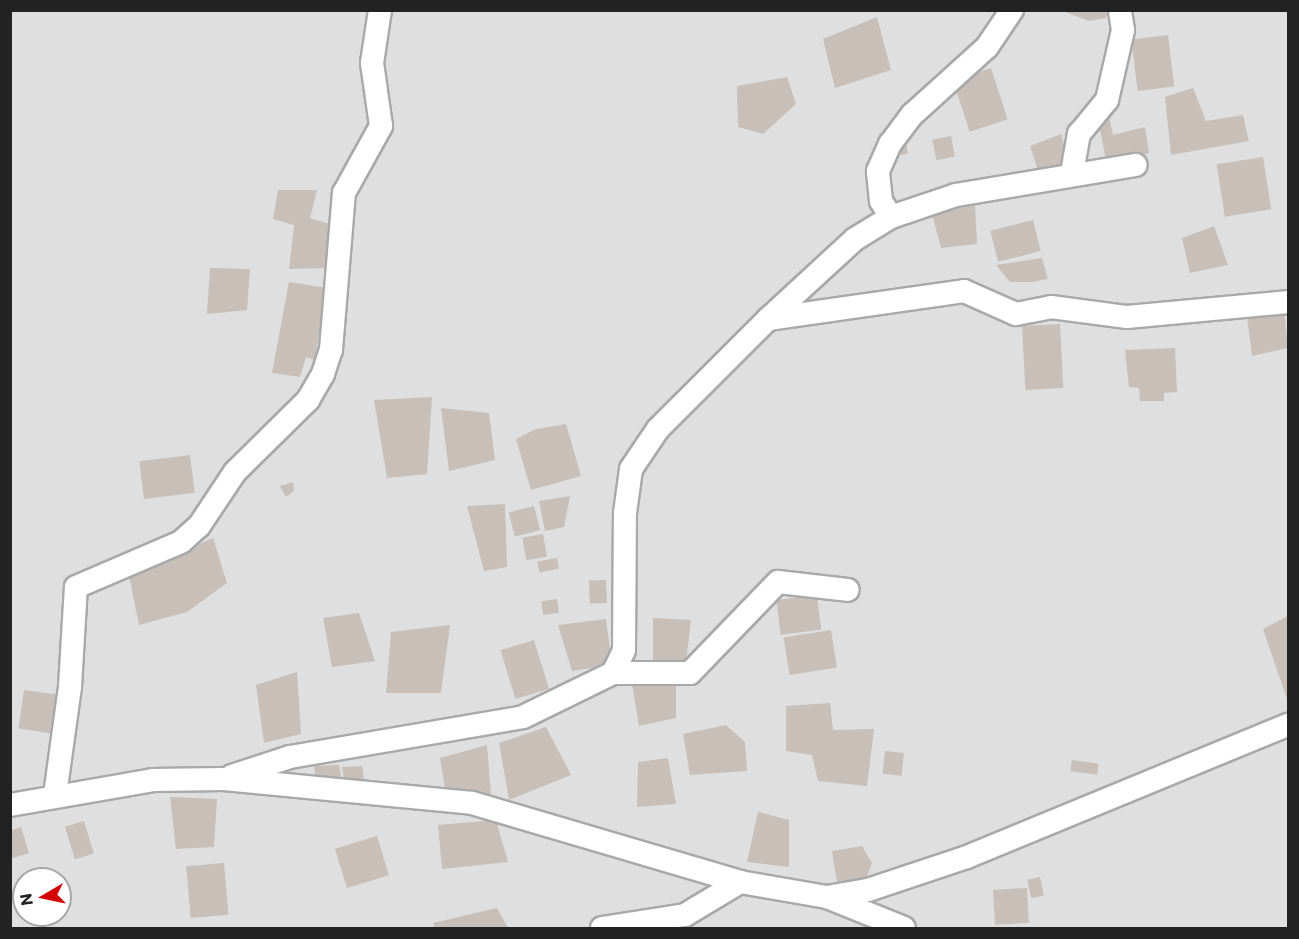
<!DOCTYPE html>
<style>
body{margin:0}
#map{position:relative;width:1299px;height:939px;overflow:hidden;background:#f2efe9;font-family:Commissioner,sans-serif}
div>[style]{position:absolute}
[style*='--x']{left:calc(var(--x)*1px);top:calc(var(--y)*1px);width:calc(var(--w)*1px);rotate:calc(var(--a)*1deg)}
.residential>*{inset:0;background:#e0dfdf}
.building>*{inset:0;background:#c7bfb8;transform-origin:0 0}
.roads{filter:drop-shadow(2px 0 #a9a9a9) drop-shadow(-2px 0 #a9a9a9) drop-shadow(0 2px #a9a9a9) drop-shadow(0 -2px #a9a9a9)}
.street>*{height:22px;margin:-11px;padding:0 11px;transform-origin:11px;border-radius:11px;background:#fff}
span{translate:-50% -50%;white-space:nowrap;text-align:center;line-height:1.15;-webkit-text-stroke:4.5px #fff;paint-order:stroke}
.frame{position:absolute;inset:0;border:12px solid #222;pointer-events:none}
.north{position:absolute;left:12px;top:867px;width:60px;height:60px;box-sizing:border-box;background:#fff;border:2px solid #a7a7a7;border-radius:50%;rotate:261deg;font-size:16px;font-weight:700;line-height:24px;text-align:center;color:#222}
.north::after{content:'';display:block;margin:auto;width:21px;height:27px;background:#d40000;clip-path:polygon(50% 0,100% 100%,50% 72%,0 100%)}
</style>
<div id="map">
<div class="residential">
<i style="clip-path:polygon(evenodd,10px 11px,1288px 11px,1288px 928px,11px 928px,10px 11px,24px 879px,60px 879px,60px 915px,24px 915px,24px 879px)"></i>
</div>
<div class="building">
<i style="clip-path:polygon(1060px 10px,1109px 10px,1106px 18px,1089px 21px)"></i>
<i style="clip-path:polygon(877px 17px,891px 70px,835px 88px,823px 39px)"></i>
<i style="left:1168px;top:35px;width:52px;height:37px;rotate:83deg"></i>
<i style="left:991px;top:68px;width:54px;height:40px;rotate:72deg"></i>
<i style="clip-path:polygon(787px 77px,796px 104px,763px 134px,738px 127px,737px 86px)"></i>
<i style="clip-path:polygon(1193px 88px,1206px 121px,1243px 115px,1249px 141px,1171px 155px,1165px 97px)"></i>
<i style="clip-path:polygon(1108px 111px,1113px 135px,1145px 127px,1149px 153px,1107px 165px,1098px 119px)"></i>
<i style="clip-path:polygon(1061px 134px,1069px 166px,1039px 174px,1030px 146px)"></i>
<i style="left:951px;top:136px;width:21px;height:19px;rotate:79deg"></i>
<i style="left:906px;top:143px;width:11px;height:7px;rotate:80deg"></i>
<i style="left:1263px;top:157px;width:53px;height:47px;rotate:81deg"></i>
<i style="clip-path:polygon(278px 190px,317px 190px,310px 218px,330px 224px,325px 268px,289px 269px,294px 225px,273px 219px)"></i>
<i style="clip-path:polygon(975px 205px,977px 244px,941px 248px,932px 214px)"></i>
<i style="left:1033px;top:220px;width:32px;height:44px;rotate:76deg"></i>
<i style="clip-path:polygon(1214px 226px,1228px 265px,1190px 273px,1182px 238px)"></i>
<i style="clip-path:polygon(1042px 258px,1048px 279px,1033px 282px,1010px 282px,996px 265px)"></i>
<i style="clip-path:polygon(210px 268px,250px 269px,247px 310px,207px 314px)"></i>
<i style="clip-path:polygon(289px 282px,326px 288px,315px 360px,306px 357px,300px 377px,272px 373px)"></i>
<i style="clip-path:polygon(1284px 310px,1288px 348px,1252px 356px,1247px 317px)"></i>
<i style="left:1060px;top:324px;width:64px;height:38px;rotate:87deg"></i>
<i style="clip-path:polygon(1175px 348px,1177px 392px,1164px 393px,1164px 401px,1140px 401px,1139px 388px,1129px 387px,1125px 350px)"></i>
<i style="clip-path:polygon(432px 397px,427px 474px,387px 478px,374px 400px)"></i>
<i style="clip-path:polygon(441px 408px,489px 413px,495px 460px,449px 471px)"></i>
<i style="clip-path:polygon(566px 424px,581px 476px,531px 490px,516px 439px,536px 429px)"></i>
<i style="left:190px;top:455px;width:38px;height:51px;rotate:83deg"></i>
<i style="clip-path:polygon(293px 482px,294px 491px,286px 497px,280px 486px)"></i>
<i style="clip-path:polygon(570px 496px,564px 527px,545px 531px,539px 501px)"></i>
<i style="clip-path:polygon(505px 504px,507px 567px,484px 571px,467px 506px)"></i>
<i style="left:534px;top:506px;width:25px;height:26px;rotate:76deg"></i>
<i style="left:543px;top:534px;width:23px;height:21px;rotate:80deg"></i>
<i style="clip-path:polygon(213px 538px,227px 583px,187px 612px,139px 625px,129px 576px)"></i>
<i style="left:557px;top:558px;width:11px;height:20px;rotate:80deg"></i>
<i style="left:606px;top:580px;width:23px;height:17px;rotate:88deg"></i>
<i style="left:817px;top:595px;width:35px;height:41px;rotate:83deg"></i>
<i style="left:557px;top:599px;width:14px;height:16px;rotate:82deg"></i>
<i style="clip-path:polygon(359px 613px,375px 661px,332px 667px,323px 618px)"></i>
<i style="clip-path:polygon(1288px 616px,1288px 702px,1263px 629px)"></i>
<i style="clip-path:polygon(653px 618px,691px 620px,686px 663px,653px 662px)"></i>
<i style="clip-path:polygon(606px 619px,612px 665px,572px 671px,558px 625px)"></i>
<i style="clip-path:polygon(450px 625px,441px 693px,386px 693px,391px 632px)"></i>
<i style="left:831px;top:630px;width:38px;height:48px;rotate:81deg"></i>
<i style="left:534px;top:640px;width:51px;height:35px;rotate:73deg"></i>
<i style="clip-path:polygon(297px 672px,301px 734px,264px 743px,256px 685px)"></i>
<i style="clip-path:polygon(676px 676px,676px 718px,639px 726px,632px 684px)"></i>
<i style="left:24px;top:690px;width:36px;height:39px;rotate:8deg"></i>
<i style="clip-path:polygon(830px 703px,833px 730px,874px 729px,867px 786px,818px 781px,812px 755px,786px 751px,786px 706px)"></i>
<i style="clip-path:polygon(726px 725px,745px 742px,747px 771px,690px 775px,683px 734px)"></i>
<i style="clip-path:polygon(546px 727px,571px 775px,509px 800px,499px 743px)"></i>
<i style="clip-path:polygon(487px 745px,491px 795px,446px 795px,440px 758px)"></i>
<i style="left:885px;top:751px;width:19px;height:23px;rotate:6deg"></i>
<i style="clip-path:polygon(668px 758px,676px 804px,637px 807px,638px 762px)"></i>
<i style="left:1072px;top:760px;width:27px;height:11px;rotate:8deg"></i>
<i style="clip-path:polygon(339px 765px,342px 781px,316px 780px,314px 766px)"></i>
<i style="clip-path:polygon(362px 766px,365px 787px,345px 786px,342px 767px)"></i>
<i style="clip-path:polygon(170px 797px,217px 799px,214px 847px,176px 849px)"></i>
<i style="clip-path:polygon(758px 812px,789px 820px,789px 867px,747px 862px)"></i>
<i style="clip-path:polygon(496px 820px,508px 862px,442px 869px,438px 825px)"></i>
<i style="left:84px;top:821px;width:34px;height:20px;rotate:73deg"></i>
<i style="clip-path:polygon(21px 827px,29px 853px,10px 859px,10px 831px)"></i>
<i style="left:377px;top:836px;width:41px;height:44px;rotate:73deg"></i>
<i style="clip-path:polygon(862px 846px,872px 863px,864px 884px,837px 882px,832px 851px)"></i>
<i style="left:224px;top:863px;width:52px;height:38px;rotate:85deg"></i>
<i style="left:1040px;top:877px;width:19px;height:13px;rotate:78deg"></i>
<i style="left:1027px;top:888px;width:35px;height:34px;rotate:87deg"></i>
<i style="clip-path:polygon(497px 908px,508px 928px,435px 928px,433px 923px)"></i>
</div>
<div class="roads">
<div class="street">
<i style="--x:1072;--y:173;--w:40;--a:-80"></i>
<i style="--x:1079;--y:134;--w:44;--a:-50.5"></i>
<i style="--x:1107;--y:100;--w:72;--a:-77.1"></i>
<i style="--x:1123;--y:30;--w:20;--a:-99"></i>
<i style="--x:891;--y:217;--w:19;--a:-122"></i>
<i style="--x:881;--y:201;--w:30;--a:-96"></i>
<i style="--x:878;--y:171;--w:30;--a:-66"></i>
<i style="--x:890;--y:144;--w:38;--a:-53"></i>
<i style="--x:913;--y:114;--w:100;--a:-42.2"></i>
<i style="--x:987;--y:47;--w:45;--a:-56"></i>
<i style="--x:768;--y:319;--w:198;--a:-8.1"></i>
<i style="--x:964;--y:291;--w:57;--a:23.9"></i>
<i style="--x:1016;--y:314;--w:36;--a:-11"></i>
<i style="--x:1051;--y:307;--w:77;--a:7.5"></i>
<i style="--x:1127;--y:317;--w:162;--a:-5.3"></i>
<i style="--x:613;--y:673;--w:77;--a:0"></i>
<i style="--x:690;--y:673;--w:127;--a:-46"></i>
<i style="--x:778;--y:582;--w:70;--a:6.5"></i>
<i style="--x:232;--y:776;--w:61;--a:-18.1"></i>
<i style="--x:290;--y:757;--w:236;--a:-9.7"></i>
<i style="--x:523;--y:717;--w:100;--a:-26.1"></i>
<i style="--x:613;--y:673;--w:25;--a:-64"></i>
<i style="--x:624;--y:650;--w:137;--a:-89.6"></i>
<i style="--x:625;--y:513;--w:44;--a:-82.2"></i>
<i style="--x:631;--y:469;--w:48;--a:-56"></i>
<i style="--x:658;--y:429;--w:156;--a:-45"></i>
<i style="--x:768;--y:319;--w:118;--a:-42.6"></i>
<i style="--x:855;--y:239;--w:42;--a:-31.4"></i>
<i style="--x:891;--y:217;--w:69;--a:-18.7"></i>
<i style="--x:956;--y:195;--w:182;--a:-9.5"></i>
<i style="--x:55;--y:795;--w:109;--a:-82.1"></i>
<i style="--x:70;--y:687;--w:100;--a:-86.6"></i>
<i style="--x:76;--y:587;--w:114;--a:-23.2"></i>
<i style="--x:181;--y:542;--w:24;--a:-42"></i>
<i style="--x:199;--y:526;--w:65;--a:-56.3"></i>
<i style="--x:235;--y:472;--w:103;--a:-44.6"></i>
<i style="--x:308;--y:400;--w:30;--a:-60"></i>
<i style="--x:323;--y:374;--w:25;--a:-72"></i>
<i style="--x:331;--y:350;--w:158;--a:-85.3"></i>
<i style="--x:344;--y:193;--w:77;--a:-61.1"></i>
<i style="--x:381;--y:126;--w:64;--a:-98.1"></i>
<i style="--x:372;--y:63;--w:54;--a:-81.4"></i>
<i style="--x:10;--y:805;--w:145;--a:-9.9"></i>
<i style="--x:153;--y:780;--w:71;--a:-0.8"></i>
<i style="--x:224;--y:779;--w:249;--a:5.5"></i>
<i style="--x:472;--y:803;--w:279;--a:16.4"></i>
<i style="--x:740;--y:882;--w:88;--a:9.8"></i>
<i style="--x:827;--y:897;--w:42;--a:-9.7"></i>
<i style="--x:868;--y:890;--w:104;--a:-18.4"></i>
<i style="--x:967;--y:857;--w:347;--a:-22.4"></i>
<i style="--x:827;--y:897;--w:83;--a:21.9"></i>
<i style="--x:602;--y:928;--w:84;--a:-8.9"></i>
<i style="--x:685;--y:915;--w:64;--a:-31"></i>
</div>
</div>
<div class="frame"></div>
<div class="north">N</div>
</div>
